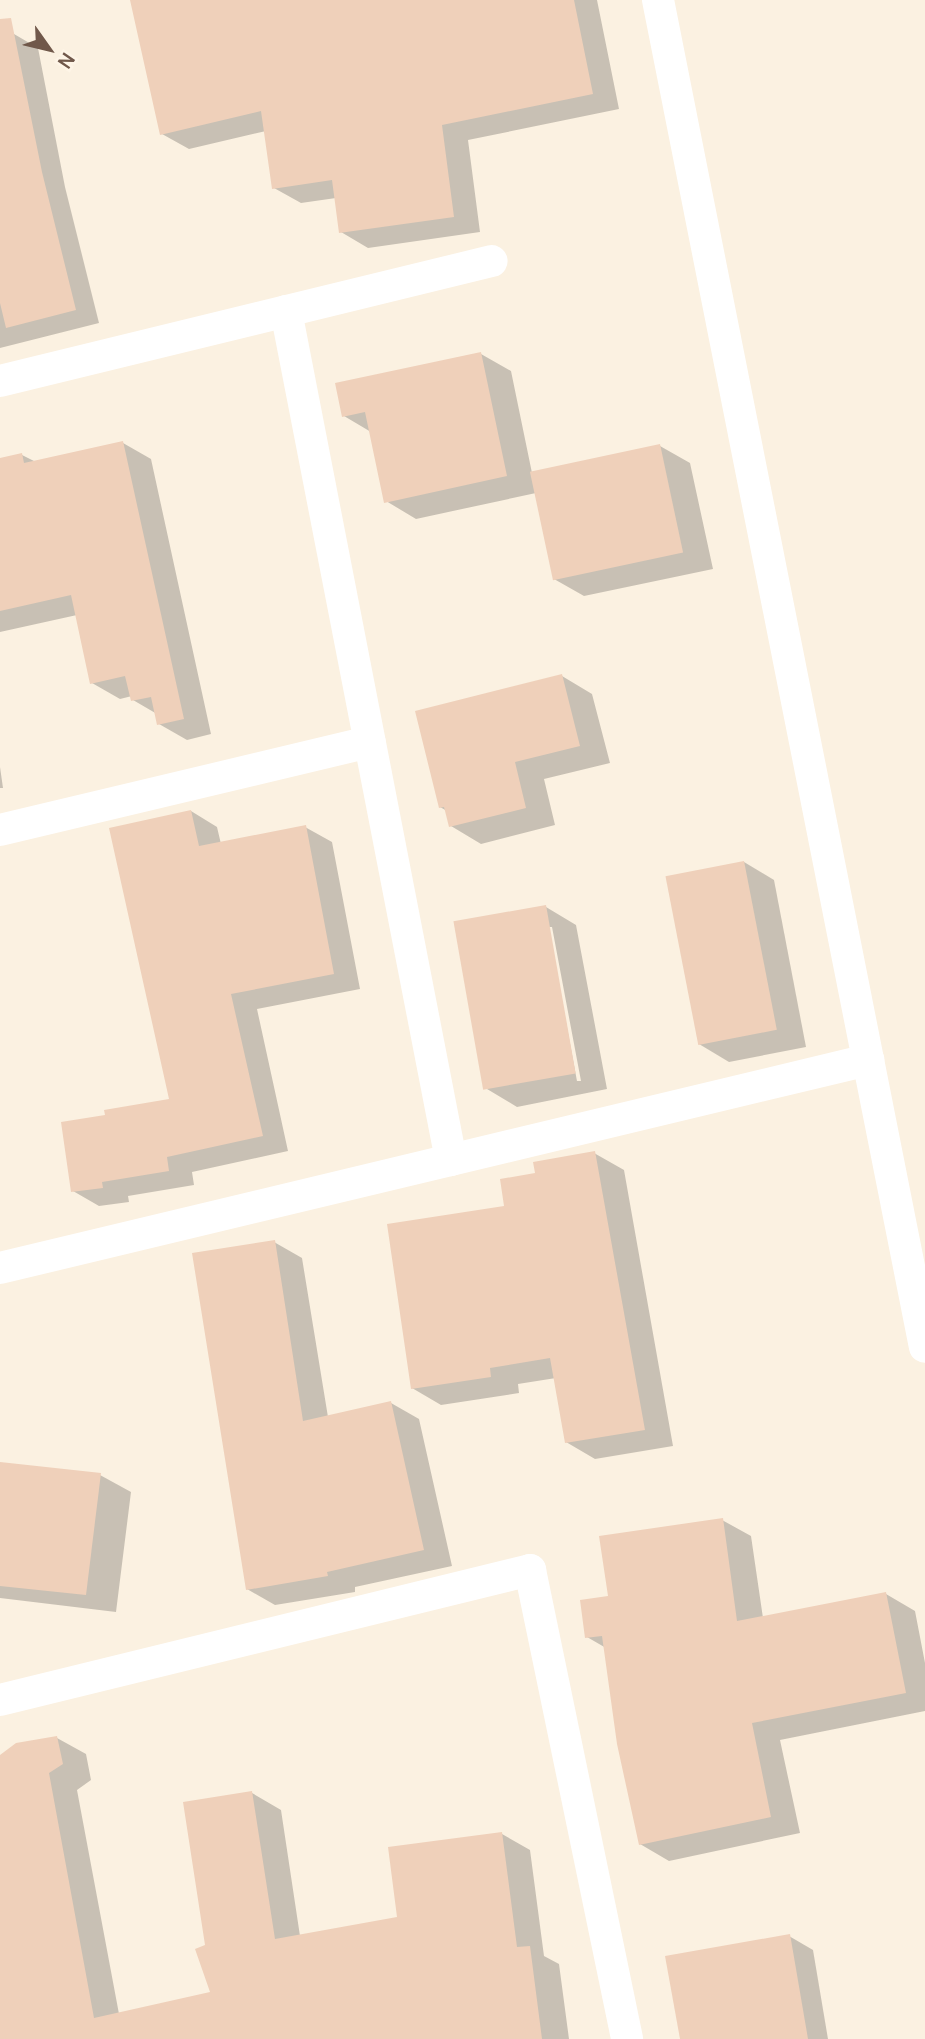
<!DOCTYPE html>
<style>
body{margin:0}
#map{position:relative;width:925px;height:2039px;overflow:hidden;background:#fbf1e1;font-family:Manrope,sans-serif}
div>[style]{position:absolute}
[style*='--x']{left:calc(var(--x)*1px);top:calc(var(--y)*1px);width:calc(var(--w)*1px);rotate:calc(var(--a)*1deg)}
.shadow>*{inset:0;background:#0003}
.building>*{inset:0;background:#efd0ba;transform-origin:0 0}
.street>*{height:32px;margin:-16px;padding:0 16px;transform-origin:16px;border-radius:16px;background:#fff}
span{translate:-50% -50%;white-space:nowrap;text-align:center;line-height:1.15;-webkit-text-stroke:5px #fef5e7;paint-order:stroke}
.north{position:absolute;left:14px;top:14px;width:70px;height:70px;-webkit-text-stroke:5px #fef5e7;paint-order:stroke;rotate:124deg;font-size:19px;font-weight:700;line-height:28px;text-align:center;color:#70584a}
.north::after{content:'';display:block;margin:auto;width:24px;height:32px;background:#70584a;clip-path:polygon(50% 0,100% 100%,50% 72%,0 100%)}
</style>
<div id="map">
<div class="shadow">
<i style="clip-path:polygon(131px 0,597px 0,619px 109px,468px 140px,480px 232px,368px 248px,341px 232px,336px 198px,301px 203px,274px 188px,266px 131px,189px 149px,162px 134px)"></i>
<i style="clip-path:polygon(14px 34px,38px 48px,65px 187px,99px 323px,0 348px,0 37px)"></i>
<i style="clip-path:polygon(481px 354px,511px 371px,532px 473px,660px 446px,690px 463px,713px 569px,584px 596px,554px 579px,536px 493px,416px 519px,386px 501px,371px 432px,344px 416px)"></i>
<i style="clip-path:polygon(123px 443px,151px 459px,211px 734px,187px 740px,159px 724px,157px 714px,133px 700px,132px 696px,120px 699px,92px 683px,77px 615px,0 632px,0 459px,22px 455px,36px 462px)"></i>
<i style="clip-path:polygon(562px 676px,592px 694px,610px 763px,544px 779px,555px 825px,481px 844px,451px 826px,447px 811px,440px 807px)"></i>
<i style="clip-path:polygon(0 767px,3px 788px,0 788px)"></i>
<i style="clip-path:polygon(191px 811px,217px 827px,221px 844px,305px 827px,332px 842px,360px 989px,257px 1009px,288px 1151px,192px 1172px,194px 1185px,128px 1196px,129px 1202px,99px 1206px,73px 1191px,107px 1117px,171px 1101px)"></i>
<i style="clip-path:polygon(744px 862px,774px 880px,806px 1047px,729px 1062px,699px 1044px)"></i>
<i style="clip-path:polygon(evenodd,546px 907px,576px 925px,607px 1089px,517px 1107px,487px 1089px,546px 907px,548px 927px,552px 927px,581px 1081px,577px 1081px,548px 927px)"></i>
<i style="clip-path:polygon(594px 1153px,624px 1170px,673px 1446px,595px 1459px,566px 1442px,556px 1378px,518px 1384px,519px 1393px,441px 1405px,412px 1388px,506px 1208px,537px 1174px)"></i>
<i style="clip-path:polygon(274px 1242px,302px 1258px,328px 1417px,391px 1403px,419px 1419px,452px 1566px,355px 1587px,355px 1592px,275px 1605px,247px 1589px)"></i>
<i style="clip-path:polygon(0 1464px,100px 1475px,131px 1492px,116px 1612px,0 1598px)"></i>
<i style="clip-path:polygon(722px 1520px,751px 1536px,763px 1618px,886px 1594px,915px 1611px,925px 1663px,925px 1711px,780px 1740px,800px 1833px,669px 1861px,640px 1844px,606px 1648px,587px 1637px,609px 1598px)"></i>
<i style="clip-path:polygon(57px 1738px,86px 1754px,91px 1780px,77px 1790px,119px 2014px,212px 1993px,207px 1946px,252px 1793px,281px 1810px,300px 1936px,399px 1918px,502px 1834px,530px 1850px,544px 1956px,559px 1964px,569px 2039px,0 2039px,0 1757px)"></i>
<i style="clip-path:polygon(789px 1936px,813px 1950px,828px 2039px,681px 2039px)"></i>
</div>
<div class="building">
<i style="clip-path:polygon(130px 0,574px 0,593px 94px,442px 125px,454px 217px,339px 233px,332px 180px,272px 189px,261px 111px,160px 135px)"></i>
<i style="clip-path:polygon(11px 18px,42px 172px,76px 310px,6px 328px,0 303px,0 19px)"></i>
<i style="clip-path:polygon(481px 352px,507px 476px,384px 503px,365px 412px,342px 417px,335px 383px)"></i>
<i style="clip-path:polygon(123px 441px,184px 719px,157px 725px,151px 697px,131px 701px,125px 676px,90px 684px,71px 595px,0 611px,0 458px,22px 453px,24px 463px)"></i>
<i style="left:660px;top:444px;width:111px;height:133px;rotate:78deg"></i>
<i style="clip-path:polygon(562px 674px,580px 746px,515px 762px,526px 808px,449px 827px,444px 807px,439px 808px,415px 711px)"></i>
<i style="clip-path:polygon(191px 810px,199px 846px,306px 825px,334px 974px,231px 994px,263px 1136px,167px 1157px,169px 1171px,102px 1182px,103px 1188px,71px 1192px,61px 1122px,105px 1115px,104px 1110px,169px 1099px,109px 828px)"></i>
<i style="left:744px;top:861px;width:172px;height:80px;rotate:79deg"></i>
<i style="left:546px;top:905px;width:171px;height:94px;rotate:80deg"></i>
<i style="clip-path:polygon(595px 1151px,645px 1430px,565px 1443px,550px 1358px,490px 1368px,491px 1377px,411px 1389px,387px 1224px,504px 1206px,500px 1179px,535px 1173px,533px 1162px)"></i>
<i style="clip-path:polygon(275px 1240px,303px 1421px,391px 1401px,424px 1550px,327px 1572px,328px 1576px,246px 1590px,192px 1253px)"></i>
<i style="clip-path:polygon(0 1462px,101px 1473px,86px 1595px,0 1586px)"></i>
<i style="clip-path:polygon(723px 1518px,737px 1621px,886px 1592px,906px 1693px,752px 1723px,771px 1817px,639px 1845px,617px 1744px,602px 1636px,585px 1638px,580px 1600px,608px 1596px,599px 1536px)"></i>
<i style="clip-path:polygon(57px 1736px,63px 1764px,49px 1773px,94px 2018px,210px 1992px,195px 1949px,205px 1945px,183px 1802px,252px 1791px,275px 1939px,397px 1917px,388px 1847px,502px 1832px,517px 1947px,530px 1946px,542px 2039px,0 2039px,0 1755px,16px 1743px)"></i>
<i style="clip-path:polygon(790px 1934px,808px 2039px,680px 2039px,665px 1956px)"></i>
</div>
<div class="street">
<i style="--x:658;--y:0;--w:1373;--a:78.79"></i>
<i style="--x:286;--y:311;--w:865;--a:79"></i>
<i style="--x:0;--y:381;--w:506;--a:-13.71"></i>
<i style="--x:0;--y:830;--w:380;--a:-13.4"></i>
<i style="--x:0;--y:1268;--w:893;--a:-13.48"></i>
<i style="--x:0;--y:1700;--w:546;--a:-13.78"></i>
<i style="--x:530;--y:1570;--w:479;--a:78.3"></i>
</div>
<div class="north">N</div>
</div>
